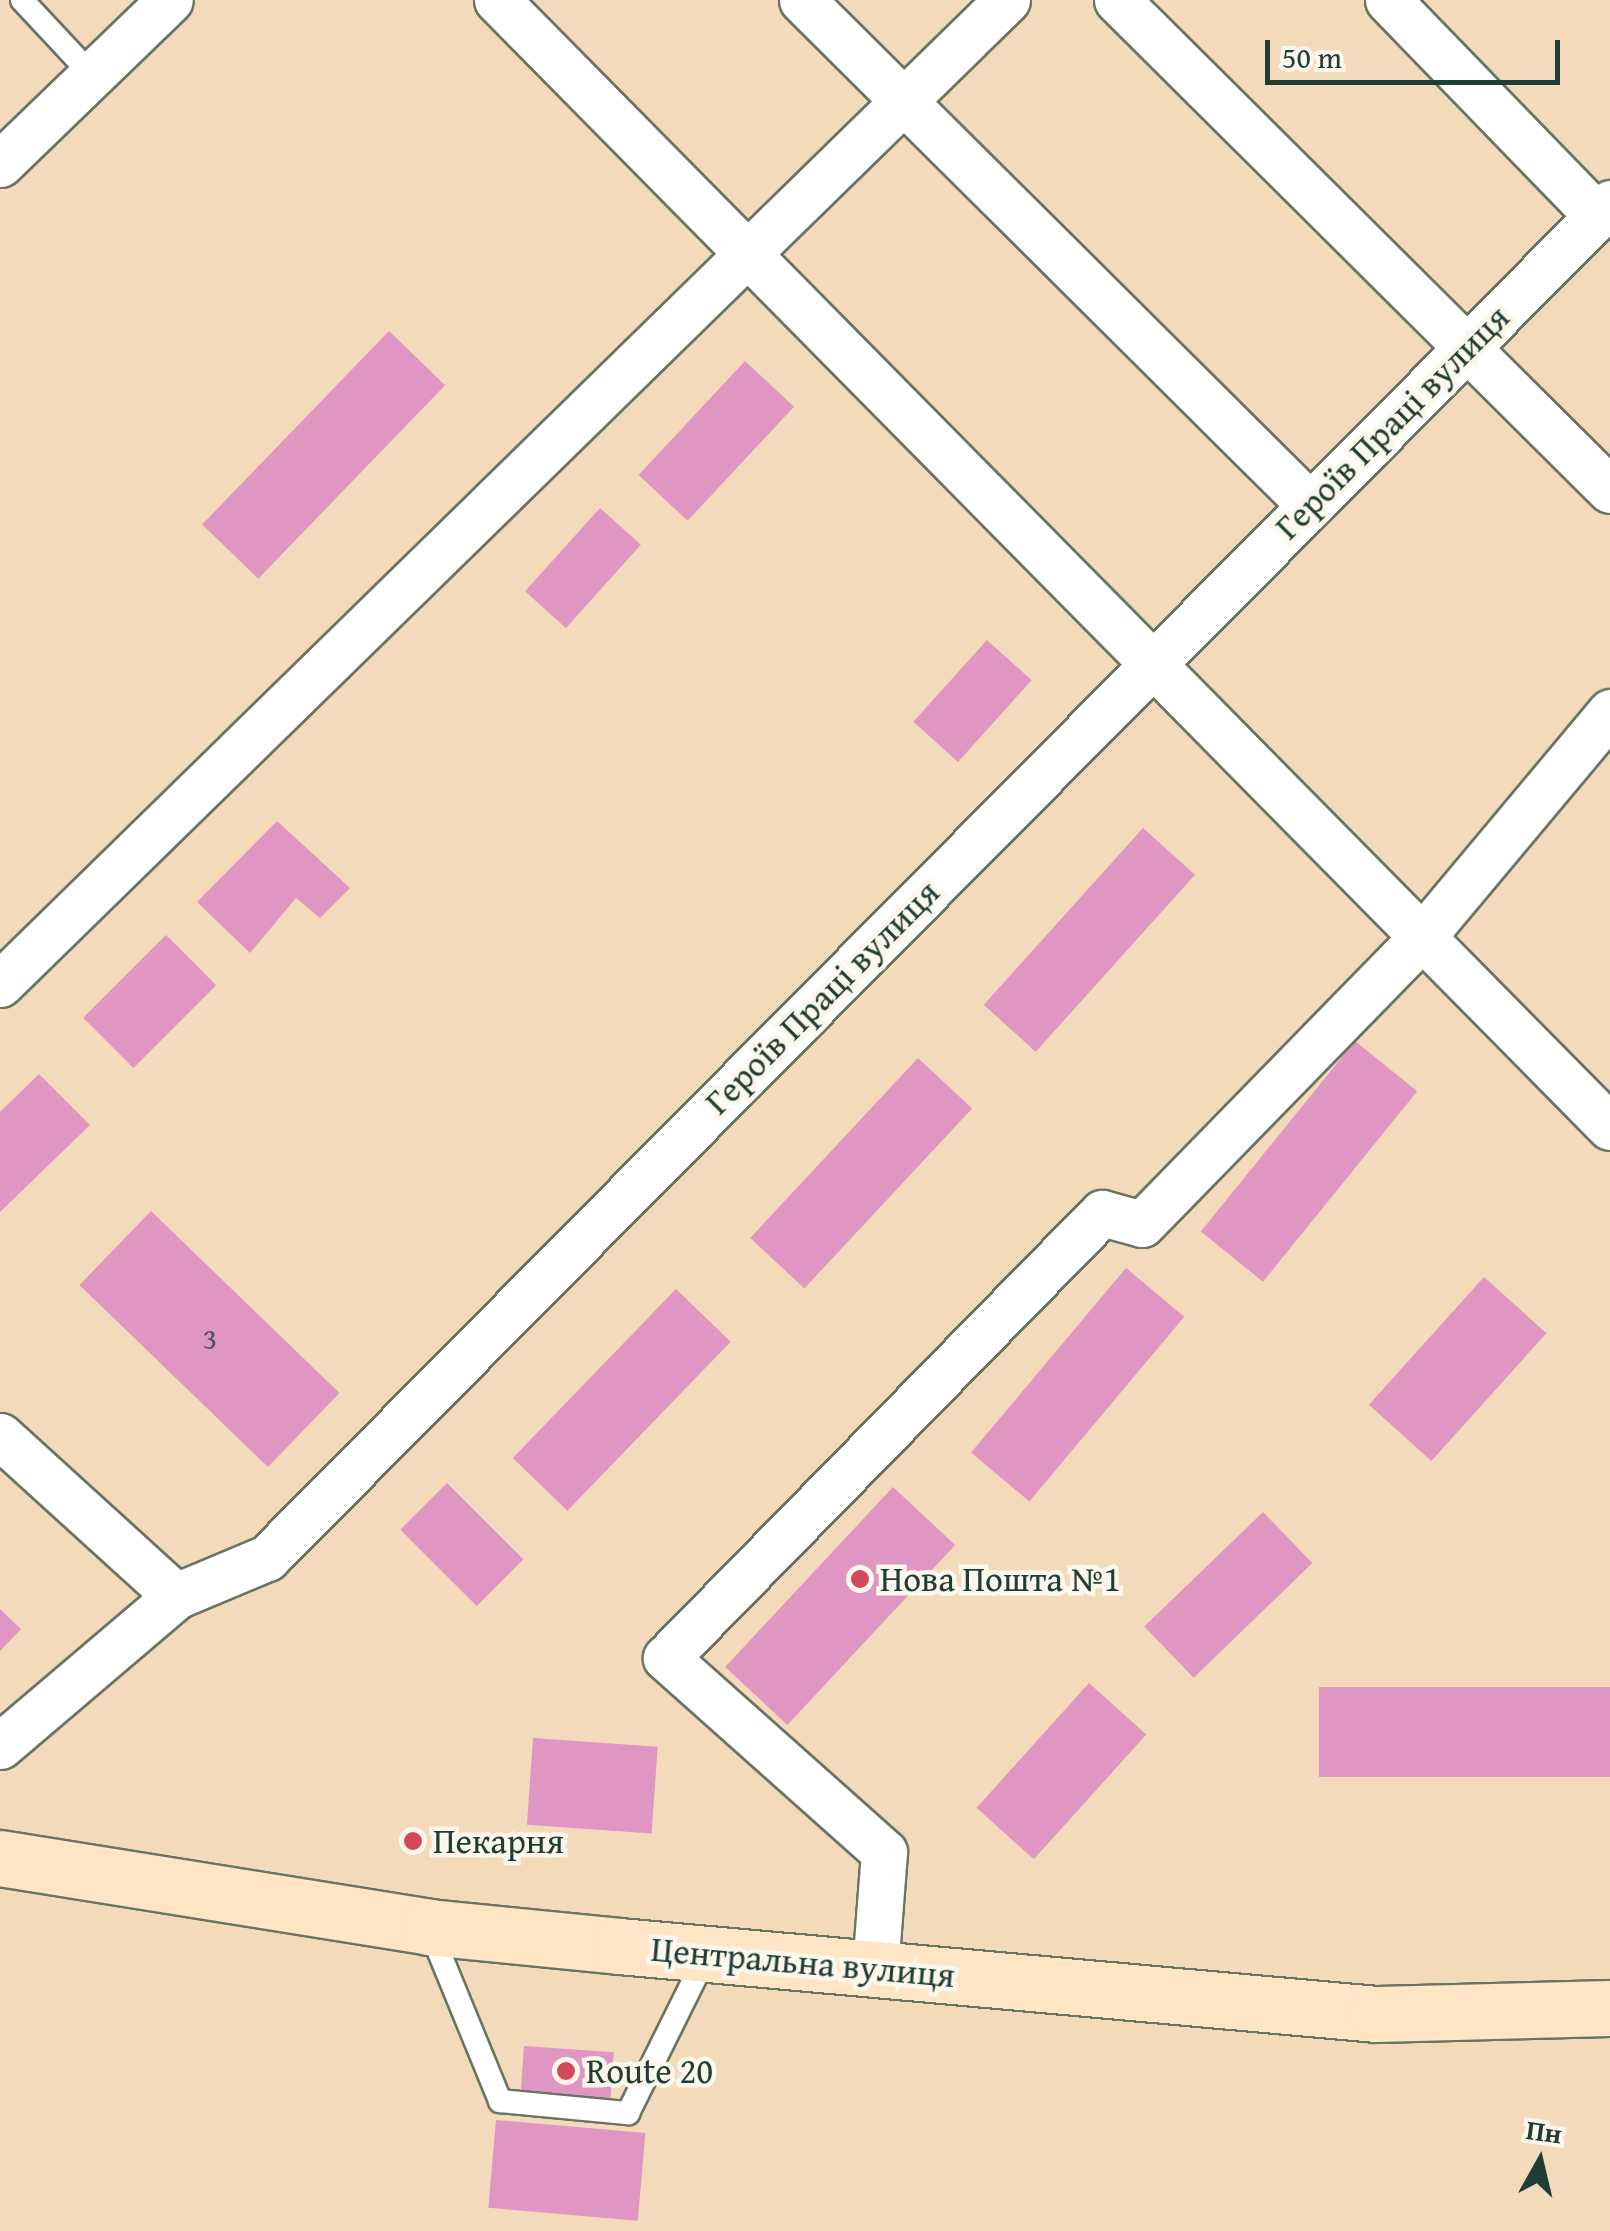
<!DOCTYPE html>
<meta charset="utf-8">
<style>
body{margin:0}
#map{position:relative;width:1610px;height:2231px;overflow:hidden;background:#f3daba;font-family:"Gentium Book Plus",serif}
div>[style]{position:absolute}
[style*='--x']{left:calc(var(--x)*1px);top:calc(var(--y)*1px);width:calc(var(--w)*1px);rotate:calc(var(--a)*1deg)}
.building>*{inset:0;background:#df96c2;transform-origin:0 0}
.roads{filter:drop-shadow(2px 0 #697463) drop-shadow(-2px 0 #697463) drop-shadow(0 2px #697463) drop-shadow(0 -2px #697463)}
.lane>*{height:22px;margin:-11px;padding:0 11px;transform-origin:11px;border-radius:11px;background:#fff}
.street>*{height:45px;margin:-22.5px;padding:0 22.5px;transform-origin:22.5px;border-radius:22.5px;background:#fff}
.secondary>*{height:55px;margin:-27.5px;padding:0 27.5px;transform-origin:27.5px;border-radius:27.5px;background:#fde5c5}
.dots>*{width:28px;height:28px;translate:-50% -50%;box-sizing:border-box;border:5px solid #fbf7ec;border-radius:50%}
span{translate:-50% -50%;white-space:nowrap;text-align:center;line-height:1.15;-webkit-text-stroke:9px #fbf7ec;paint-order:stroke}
.number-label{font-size:30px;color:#4f5358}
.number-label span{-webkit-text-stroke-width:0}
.street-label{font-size:35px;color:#1f3d34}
.poi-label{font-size:35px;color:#1f3d34}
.left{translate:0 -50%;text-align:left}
.north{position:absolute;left:1490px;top:2111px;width:100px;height:100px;-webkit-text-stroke:8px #fbf7ec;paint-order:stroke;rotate:8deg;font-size:28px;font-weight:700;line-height:40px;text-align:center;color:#1f3d34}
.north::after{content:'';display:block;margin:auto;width:35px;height:45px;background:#1f3d34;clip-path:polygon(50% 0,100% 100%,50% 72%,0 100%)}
.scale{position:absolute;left:1265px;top:40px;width:295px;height:45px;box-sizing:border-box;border:5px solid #1f3d34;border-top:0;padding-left:12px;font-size:30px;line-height:35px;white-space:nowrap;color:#1f3d34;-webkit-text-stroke:8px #fbf7ec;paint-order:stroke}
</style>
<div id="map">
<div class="building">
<i style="left:389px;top:331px;width:78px;height:269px;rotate:44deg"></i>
<i style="left:745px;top:361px;width:67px;height:156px;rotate:43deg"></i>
<i style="left:600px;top:508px;width:55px;height:112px;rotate:42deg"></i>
<i style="left:987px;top:640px;width:60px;height:110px;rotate:42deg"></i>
<i style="clip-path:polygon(277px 821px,350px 888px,320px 918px,296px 898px,250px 953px,197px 902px)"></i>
<i style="left:1143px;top:828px;width:70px;height:238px;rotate:42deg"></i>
<i style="left:166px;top:935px;width:71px;height:117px;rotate:45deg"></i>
<i style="left:1355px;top:1041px;width:80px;height:245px;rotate:39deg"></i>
<i style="left:918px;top:1058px;width:74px;height:246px;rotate:43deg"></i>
<i style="clip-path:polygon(39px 1074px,90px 1125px,0 1212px,0 1112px)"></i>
<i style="left:151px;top:1211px;width:262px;height:103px;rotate:44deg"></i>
<i style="left:1126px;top:1268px;width:76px;height:241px;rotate:40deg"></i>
<i style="left:1484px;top:1277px;width:84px;height:172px;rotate:42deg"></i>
<i style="left:676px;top:1289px;width:76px;height:235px;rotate:44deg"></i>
<i style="left:447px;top:1483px;width:108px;height:66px;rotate:45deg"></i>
<i style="left:893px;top:1487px;width:85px;height:246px;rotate:43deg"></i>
<i style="left:1263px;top:1512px;width:71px;height:165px;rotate:46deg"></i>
<i style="clip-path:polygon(0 1609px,21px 1629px,0 1651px)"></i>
<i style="left:1089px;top:1683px;width:77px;height:168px;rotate:42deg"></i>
<i style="left:1610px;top:1687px;width:90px;height:291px;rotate:90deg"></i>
<i style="left:533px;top:1738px;width:125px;height:87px;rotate:4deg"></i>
<i style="left:524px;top:2046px;width:90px;height:47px;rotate:4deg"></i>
<i style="left:496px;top:2120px;width:150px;height:88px;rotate:5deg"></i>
</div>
<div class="roads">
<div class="lane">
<i style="--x:22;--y:0;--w:103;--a:47"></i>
<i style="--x:430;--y:1930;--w:185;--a:67.7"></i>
<i style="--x:500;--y:2101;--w:129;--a:5.4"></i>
<i style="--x:628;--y:2113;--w:175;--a:-63.6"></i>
</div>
<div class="street">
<i style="--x:497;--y:0;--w:1584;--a:45.36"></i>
<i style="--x:802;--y:0;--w:716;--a:44.83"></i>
<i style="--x:1117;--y:0;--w:695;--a:44.83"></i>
<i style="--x:1388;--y:0;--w:301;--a:45.9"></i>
<i style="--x:0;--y:164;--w:236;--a:-44"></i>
<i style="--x:0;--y:984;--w:1408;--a:-44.34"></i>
<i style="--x:0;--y:1436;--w:238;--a:42.3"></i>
<i style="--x:0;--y:1746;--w:231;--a:-40.4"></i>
<i style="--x:176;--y:1596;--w:99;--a:-22.7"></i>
<i style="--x:267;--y:1558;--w:1908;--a:-45.25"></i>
<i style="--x:875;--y:1969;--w:117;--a:-85.6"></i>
<i style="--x:884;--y:1852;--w:292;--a:-138.3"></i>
<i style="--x:666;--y:1658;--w:623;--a:-45.59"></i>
<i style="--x:1102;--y:1213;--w:41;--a:15.4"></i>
<i style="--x:1142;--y:1224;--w:402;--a:-45.7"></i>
<i style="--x:1423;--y:936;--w:292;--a:-50.1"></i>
</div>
<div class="secondary">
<i style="--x:0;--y:1858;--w:435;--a:9.1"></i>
<i style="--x:429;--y:1927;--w:191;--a:5.7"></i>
<i style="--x:619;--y:1946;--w:760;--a:5.13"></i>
<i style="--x:1376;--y:2014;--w:234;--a:-1.5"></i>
</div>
</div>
<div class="dots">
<i style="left:860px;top:1579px;background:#d1495b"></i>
<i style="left:413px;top:1841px;background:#d1495b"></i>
<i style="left:566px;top:2071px;background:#d1495b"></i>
</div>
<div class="number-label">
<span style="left:210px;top:1338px">3</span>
</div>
<div class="street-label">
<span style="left:1392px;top:422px;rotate:-45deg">Героїв Праці вулиця</span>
<span style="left:822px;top:997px;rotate:-45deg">Героїв Праці вулиця</span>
<span style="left:803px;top:1962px;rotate:5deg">Центральна вулиця</span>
</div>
<div class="poi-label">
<span class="left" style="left:880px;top:1579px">Нова Пошта №1</span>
<span class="left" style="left:433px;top:1841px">Пекарня</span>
<span class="left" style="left:586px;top:2071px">Route 20</span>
</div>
<div class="north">Пн</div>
<div class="scale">50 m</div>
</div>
